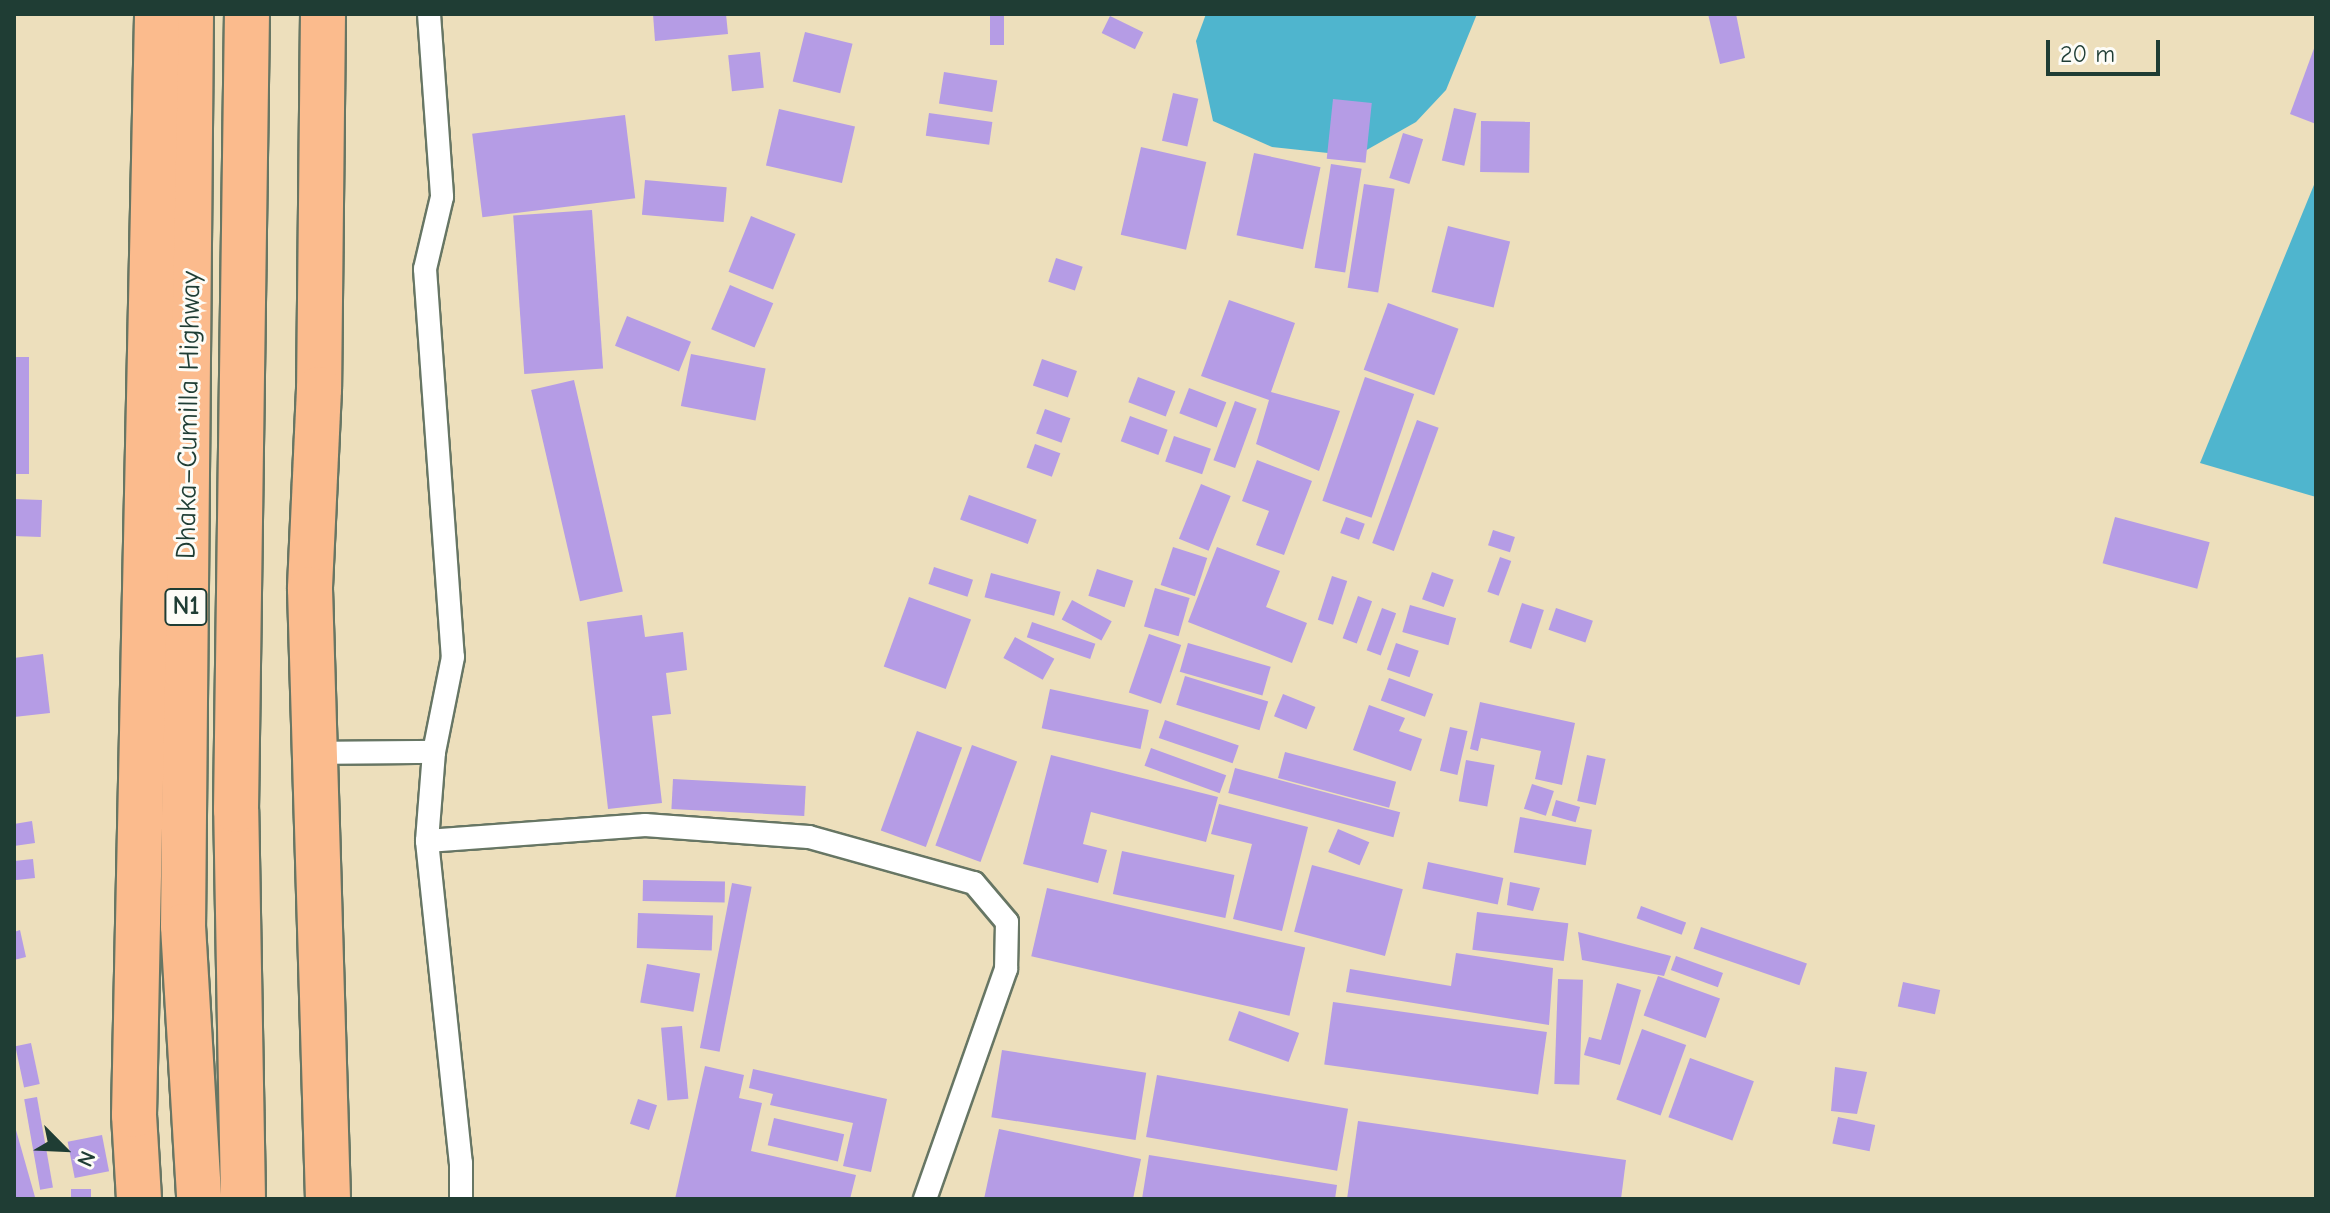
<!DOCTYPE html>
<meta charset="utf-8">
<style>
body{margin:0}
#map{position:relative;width:2330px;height:1213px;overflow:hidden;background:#eddfbc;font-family:"Comic Neue",sans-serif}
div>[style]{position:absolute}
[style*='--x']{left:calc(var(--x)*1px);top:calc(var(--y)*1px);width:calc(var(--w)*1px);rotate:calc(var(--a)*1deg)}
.water>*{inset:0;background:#4fb5ce}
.building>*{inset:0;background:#b59ce5;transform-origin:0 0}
.roads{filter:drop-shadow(2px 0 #677664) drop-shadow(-2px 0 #677664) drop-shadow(0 2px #677664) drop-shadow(0 -2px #677664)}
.service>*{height:22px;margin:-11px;padding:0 11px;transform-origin:11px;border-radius:11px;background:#fff}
.trunk>*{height:44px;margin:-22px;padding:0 22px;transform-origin:22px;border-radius:22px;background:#fbbb8d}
span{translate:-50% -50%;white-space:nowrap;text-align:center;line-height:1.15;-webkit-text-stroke:6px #fdfcf7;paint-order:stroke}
.shield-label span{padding:2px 6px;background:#fdfcf7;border:2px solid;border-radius:6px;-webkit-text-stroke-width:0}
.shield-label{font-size:26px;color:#1f3d34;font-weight:700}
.street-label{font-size:28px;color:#1f3d34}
.frame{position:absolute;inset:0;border:16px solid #1f3d34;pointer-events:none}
.north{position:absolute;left:24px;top:1109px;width:80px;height:80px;-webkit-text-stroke:6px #fdfcf7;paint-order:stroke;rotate:114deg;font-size:22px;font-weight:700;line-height:32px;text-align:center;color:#1f3d34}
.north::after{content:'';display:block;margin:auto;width:28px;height:36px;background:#1f3d34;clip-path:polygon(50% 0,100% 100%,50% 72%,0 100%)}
.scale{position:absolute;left:2046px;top:40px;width:114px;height:36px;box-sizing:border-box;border:4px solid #1f3d34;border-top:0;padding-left:10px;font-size:24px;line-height:28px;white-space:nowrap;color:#1f3d34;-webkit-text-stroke:6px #fdfcf7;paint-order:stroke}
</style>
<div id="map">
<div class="water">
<i style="clip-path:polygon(1206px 14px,1477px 14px,1446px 90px,1416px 122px,1356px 156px,1272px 147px,1213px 121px,1196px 41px)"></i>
<i style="clip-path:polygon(2316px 180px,2316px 497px,2200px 463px)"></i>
</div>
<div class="building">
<i style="clip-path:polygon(653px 14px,726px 14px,728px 34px,655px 41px)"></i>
<i style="left:990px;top:14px;width:14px;height:31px"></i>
<i style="clip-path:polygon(1708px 14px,1736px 14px,1745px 58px,1720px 64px)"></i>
<i style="left:1110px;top:16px;width:37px;height:19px;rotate:26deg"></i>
<i style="left:805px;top:32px;width:49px;height:51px;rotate:14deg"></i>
<i style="clip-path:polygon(2316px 43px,2316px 124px,2290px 114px)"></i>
<i style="left:760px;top:52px;width:36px;height:32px;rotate:84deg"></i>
<i style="left:944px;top:72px;width:54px;height:32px;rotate:9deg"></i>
<i style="left:1173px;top:93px;width:26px;height:49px;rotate:13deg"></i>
<i style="left:1333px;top:99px;width:39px;height:60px;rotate:6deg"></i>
<i style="left:1454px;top:108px;width:23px;height:54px;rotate:13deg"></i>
<i style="left:779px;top:109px;width:78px;height:58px;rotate:13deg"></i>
<i style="left:929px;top:113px;width:64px;height:23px;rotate:8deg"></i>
<i style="left:625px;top:115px;width:84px;height:154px;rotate:83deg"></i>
<i style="left:1481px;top:121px;width:49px;height:51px;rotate:1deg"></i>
<i style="left:1403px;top:133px;width:21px;height:47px;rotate:17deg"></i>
<i style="left:1141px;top:147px;width:67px;height:90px;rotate:13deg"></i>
<i style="left:1254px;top:153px;width:68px;height:84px;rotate:12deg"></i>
<i style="left:1331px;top:164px;width:31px;height:105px;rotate:9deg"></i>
<i style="left:645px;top:180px;width:82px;height:35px;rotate:5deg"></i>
<i style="left:1364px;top:184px;width:31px;height:105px;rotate:9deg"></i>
<i style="left:592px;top:210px;width:159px;height:79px;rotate:86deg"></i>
<i style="left:751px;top:216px;width:48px;height:60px;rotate:22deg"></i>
<i style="left:1448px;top:226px;width:64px;height:68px;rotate:14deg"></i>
<i style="left:1056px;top:258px;width:28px;height:25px;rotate:18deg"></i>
<i style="left:730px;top:285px;width:47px;height:48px;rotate:23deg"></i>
<i style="clip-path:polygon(1229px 300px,1295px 323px,1271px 392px,1340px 411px,1319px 471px,1256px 444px,1269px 400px,1201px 376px)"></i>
<i style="left:1388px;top:303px;width:75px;height:71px;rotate:20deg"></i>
<i style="left:627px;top:316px;width:69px;height:32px;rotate:22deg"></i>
<i style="left:691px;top:354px;width:76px;height:53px;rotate:11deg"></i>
<i style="left:14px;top:357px;width:15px;height:117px"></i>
<i style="left:1042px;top:359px;width:37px;height:28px;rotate:19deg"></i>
<i style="left:1138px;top:377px;width:40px;height:27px;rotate:21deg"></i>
<i style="left:1365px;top:377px;width:52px;height:131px;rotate:19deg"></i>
<i style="left:574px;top:380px;width:217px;height:44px;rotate:77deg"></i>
<i style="left:1189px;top:388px;width:40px;height:27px;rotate:21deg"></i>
<i style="left:1235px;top:401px;width:23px;height:63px;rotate:20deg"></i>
<i style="left:1045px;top:409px;width:27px;height:26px;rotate:20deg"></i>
<i style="left:1130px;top:416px;width:40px;height:27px;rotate:20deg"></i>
<i style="left:1417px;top:420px;width:23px;height:131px;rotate:20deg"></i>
<i style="left:1174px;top:436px;width:39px;height:27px;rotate:19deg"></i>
<i style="left:1035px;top:444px;width:27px;height:25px;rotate:20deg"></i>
<i style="clip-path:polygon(1257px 460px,1312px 481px,1284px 555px,1256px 545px,1269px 511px,1242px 501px)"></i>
<i style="left:1201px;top:484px;width:32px;height:59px;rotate:22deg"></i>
<i style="left:969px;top:495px;width:72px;height:26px;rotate:20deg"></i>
<i style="left:14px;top:499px;width:28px;height:37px;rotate:2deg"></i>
<i style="left:1346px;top:517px;width:20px;height:17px;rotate:20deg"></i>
<i style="left:2115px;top:517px;width:98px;height:48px;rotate:15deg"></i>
<i style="left:1493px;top:530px;width:23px;height:16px;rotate:18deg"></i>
<i style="left:1173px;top:547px;width:36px;height:40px;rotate:18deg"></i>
<i style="clip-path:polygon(1217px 547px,1280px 571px,1266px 607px,1307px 623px,1292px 663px,1188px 622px)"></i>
<i style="left:1500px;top:557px;width:12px;height:37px;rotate:20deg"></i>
<i style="left:934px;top:567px;width:41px;height:18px;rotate:18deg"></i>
<i style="left:1097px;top:569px;width:38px;height:28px;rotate:18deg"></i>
<i style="left:1432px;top:572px;width:23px;height:29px;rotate:20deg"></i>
<i style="left:991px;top:573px;width:72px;height:25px;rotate:15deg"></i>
<i style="left:1332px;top:576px;width:16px;height:46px;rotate:18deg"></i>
<i style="left:1155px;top:588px;width:36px;height:40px;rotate:16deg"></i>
<i style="left:1358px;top:596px;width:15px;height:45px;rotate:20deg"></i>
<i style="left:909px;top:597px;width:66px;height:74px;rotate:20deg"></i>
<i style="left:1072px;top:600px;width:45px;height:22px;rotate:28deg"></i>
<i style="left:1522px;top:603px;width:23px;height:41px;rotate:18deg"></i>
<i style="left:1410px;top:605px;width:48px;height:28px;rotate:16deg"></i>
<i style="left:1382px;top:608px;width:15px;height:45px;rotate:20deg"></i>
<i style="left:1556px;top:608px;width:39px;height:23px;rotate:19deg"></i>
<i style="clip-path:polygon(642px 615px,645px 637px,683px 632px,687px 670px,666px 673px,671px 714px,652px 716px,662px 803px,608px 809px,587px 622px)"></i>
<i style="left:1032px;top:622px;width:67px;height:16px;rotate:19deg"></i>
<i style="left:1149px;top:634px;width:34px;height:62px;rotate:19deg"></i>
<i style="left:1015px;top:637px;width:45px;height:24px;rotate:29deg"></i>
<i style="left:1188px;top:643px;width:86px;height:30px;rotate:16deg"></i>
<i style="left:1396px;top:643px;width:24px;height:28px;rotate:19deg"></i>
<i style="clip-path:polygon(43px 654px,50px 713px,14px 717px,14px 658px)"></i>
<i style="left:1185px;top:676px;width:87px;height:30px;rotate:17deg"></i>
<i style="left:1389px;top:678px;width:47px;height:24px;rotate:20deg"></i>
<i style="left:1050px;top:689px;width:101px;height:40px;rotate:12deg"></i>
<i style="left:1283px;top:694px;width:35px;height:24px;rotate:22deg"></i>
<i style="clip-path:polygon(1480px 702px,1575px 723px,1562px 785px,1535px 779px,1541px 751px,1481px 738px,1478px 751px,1470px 749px)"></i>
<i style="clip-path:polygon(1369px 705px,1405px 718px,1399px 731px,1422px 739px,1411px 771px,1353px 750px)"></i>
<i style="left:1165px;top:720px;width:78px;height:19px;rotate:19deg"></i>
<i style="left:1450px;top:727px;width:18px;height:45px;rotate:13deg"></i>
<i style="left:917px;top:731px;width:48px;height:106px;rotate:20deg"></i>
<i style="left:972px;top:745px;width:48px;height:107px;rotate:20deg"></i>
<i style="left:1151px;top:748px;width:80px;height:19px;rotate:20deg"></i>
<i style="left:1285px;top:752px;width:115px;height:27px;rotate:15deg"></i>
<i style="clip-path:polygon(1051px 755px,1218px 797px,1206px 842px,1091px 812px,1083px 844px,1107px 850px,1098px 883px,1023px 864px)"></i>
<i style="left:1587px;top:755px;width:19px;height:47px;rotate:12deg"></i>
<i style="left:1466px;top:760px;width:29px;height:42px;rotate:10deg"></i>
<i style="left:1235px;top:768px;width:171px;height:26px;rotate:15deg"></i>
<i style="left:673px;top:779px;width:133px;height:30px;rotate:3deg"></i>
<i style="left:1532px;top:784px;width:23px;height:26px;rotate:18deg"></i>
<i style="left:1556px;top:800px;width:25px;height:16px;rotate:16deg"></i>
<i style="clip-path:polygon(1219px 804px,1308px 827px,1282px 931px,1233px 919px,1252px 844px,1211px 834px)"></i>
<i style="left:1520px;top:817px;width:73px;height:36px;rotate:10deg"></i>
<i style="clip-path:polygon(32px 821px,35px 843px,14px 846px,14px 824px)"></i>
<i style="left:1338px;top:829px;width:34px;height:25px;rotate:23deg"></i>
<i style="left:1122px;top:851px;width:115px;height:44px;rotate:12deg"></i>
<i style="left:33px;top:859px;width:19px;height:19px;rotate:84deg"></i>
<i style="left:1428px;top:862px;width:77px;height:27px;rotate:12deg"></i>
<i style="left:1312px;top:865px;width:94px;height:69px;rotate:15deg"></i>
<i style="left:643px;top:880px;width:82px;height:21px;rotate:1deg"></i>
<i style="clip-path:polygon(1510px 882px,1540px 888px,1533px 911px,1507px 905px)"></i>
<i style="left:732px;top:883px;width:20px;height:168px;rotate:11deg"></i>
<i style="left:1047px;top:888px;width:265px;height:70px;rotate:13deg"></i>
<i style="left:1641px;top:906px;width:48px;height:13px;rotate:20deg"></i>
<i style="left:1477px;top:912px;width:92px;height:38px;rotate:7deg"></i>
<i style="left:638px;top:913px;width:75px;height:35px;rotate:2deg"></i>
<i style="left:1701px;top:927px;width:112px;height:23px;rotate:19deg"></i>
<i style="clip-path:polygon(20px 930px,26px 957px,14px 960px,14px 932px)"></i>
<i style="clip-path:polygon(1578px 932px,1671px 956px,1664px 976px,1582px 960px)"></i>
<i style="clip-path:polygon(1456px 953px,1553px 968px,1549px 1025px,1346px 992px,1350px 969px,1451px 986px)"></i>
<i style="left:1676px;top:956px;width:50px;height:15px;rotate:20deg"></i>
<i style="left:647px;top:964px;width:54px;height:39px;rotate:10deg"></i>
<i style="left:1658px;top:976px;width:66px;height:42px;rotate:20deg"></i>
<i style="left:1558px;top:979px;width:25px;height:105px;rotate:2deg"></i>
<i style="left:1903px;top:982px;width:38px;height:25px;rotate:12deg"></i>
<i style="clip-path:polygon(1617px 983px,1641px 990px,1620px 1065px,1584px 1055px,1589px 1037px,1601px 1040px)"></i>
<i style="left:1333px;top:1002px;width:216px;height:63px;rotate:8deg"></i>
<i style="left:1239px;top:1011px;width:64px;height:31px;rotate:20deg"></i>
<i style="left:682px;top:1026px;width:73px;height:21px;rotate:85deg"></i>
<i style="left:1642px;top:1029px;width:47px;height:75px;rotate:20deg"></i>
<i style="left:31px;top:1043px;width:42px;height:16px;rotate:78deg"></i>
<i style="left:1002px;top:1050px;width:146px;height:68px;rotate:9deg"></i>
<i style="left:1690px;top:1058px;width:68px;height:63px;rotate:20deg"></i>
<i style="clip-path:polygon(705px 1066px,744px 1075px,739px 1098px,762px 1103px,751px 1151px,856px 1175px,850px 1199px,675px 1199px)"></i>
<i style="clip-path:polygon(1835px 1067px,1867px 1072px,1857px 1114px,1831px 1111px)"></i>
<i style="clip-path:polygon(753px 1069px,887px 1099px,871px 1172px,843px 1166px,853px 1123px,770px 1105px,773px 1094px,749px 1088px)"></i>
<i style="left:1157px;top:1075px;width:194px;height:63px;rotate:10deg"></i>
<i style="left:37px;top:1097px;width:92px;height:13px;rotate:80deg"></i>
<i style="left:638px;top:1099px;width:20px;height:26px;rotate:18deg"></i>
<i style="left:1838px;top:1117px;width:38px;height:27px;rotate:12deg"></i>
<i style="left:774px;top:1118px;width:72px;height:28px;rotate:13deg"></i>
<i style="clip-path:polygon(1358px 1121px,1626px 1160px,1621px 1199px,1347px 1199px)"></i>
<i style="clip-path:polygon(14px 1123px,35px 1197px,24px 1199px,14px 1199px)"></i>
<i style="clip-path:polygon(999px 1129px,1141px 1159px,1133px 1199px,984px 1199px)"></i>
<i style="left:102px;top:1135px;width:37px;height:35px;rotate:79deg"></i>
<i style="clip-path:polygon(1149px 1155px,1337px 1185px,1335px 1199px,1142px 1199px)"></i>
<i style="left:91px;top:1189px;width:10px;height:20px;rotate:90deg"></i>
</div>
<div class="roads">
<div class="service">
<i style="--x:429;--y:14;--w:183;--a:85.9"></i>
<i style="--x:442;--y:197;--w:74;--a:103.3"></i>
<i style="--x:425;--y:269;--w:389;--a:85.9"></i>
<i style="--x:453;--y:657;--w:97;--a:101.3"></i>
<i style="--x:434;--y:752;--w:89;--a:94.5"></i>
<i style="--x:427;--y:841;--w:324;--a:84"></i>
<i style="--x:461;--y:1163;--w:36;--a:90"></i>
<i style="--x:314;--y:753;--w:120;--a:-0.5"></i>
<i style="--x:427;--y:841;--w:219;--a:-4.2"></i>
<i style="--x:645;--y:825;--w:164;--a:4.2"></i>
<i style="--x:809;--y:837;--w:171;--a:15.6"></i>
<i style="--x:974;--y:883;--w:51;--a:49.8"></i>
<i style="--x:1007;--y:922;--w:47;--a:91.2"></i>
<i style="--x:1006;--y:969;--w:244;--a:109.4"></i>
</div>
<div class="trunk">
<i style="--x:191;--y:14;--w:912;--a:90.5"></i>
<i style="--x:183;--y:926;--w:273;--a:86.6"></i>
<i style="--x:323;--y:14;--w:375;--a:90.6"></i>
<i style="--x:319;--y:389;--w:200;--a:92.6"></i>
<i style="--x:310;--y:589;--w:610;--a:88.31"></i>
<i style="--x:139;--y:1199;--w:84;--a:-93.4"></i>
<i style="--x:134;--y:1115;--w:1101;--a:-88.8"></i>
<i style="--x:243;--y:1199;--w:389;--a:-91"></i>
<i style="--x:236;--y:810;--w:796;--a:-89.21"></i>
</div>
</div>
<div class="shield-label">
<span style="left:186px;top:607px">N1</span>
</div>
<div class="street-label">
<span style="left:188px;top:415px;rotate:-89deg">Dhaka–Cumilla Highway</span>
</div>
<div class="frame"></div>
<div class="north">N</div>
<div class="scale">20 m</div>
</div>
